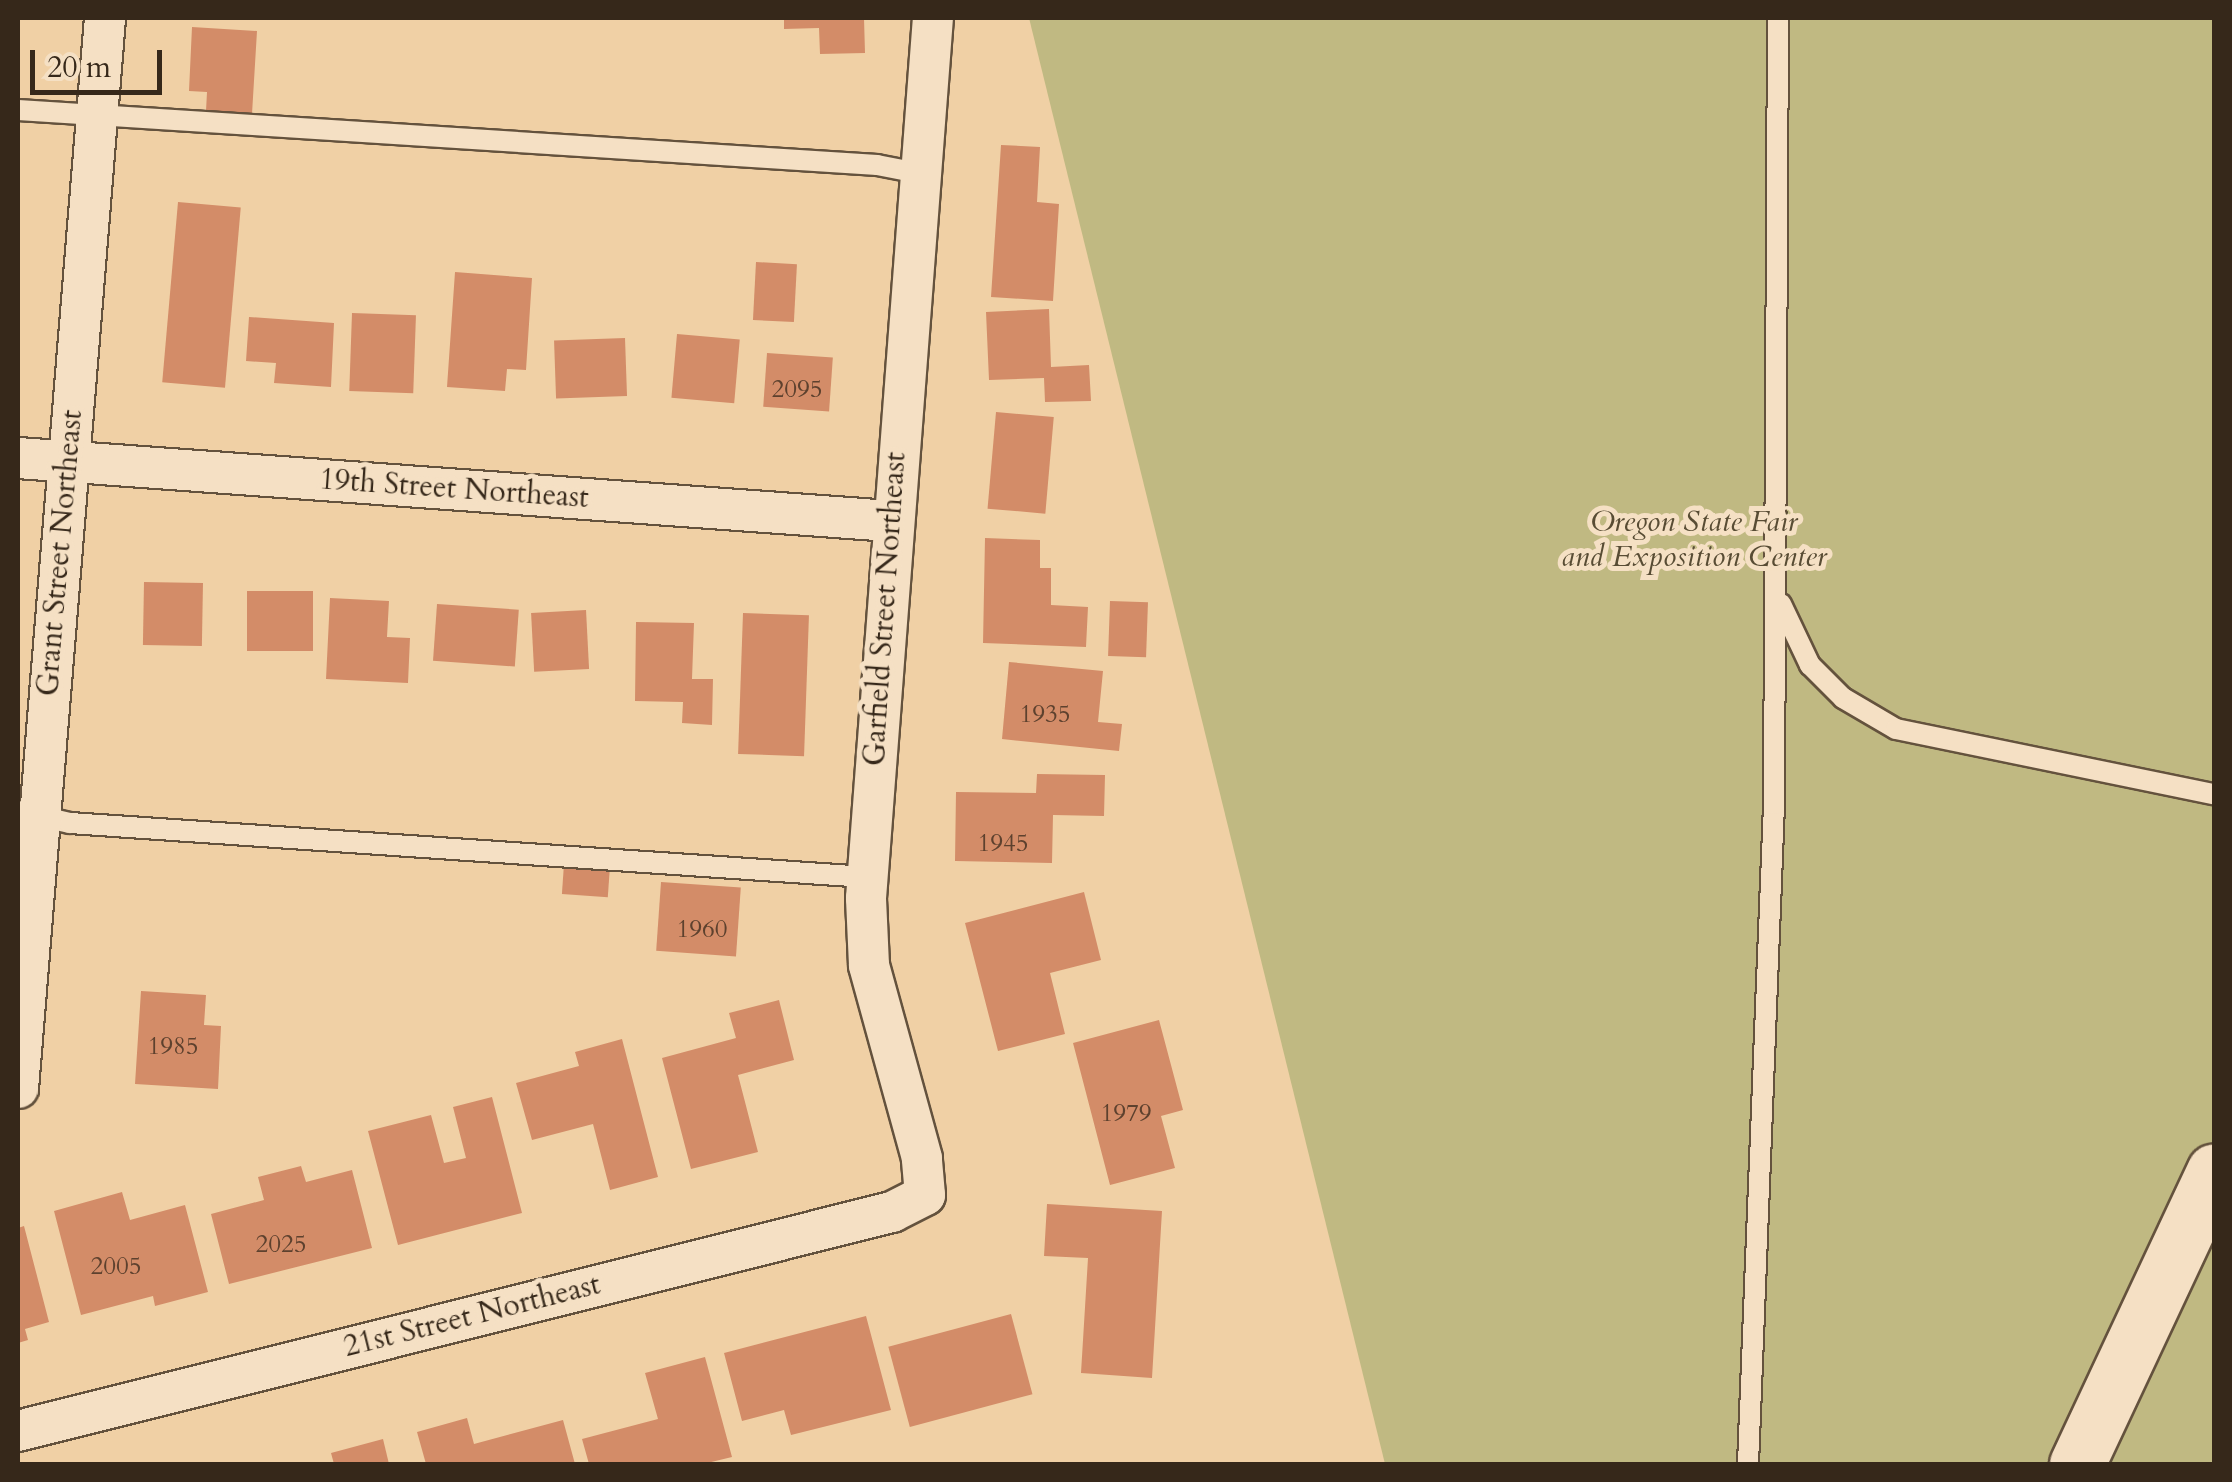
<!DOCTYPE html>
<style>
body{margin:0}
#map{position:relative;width:2232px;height:1482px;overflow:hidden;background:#f0d0a5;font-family:Cardo,serif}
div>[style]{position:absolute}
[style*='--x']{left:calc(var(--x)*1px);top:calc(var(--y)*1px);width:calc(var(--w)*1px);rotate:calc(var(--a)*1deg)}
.green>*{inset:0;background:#c0b982}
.building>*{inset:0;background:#d38c68;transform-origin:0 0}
.roads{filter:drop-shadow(2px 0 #64523d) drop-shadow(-2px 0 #64523d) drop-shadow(0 2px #64523d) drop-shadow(0 -2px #64523d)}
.service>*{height:20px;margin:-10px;padding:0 10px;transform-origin:10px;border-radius:10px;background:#f5e0c4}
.minor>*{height:40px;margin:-20px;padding:0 20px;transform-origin:20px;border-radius:20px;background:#f5e0c4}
.secondary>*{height:55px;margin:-27.5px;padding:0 27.5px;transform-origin:27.5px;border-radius:27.5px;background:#f5e0c4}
span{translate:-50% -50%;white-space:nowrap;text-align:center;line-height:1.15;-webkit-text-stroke:10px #f5e0c4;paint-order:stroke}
.number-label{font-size:25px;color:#5d412e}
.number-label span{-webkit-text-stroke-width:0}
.street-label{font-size:30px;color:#36281a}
.park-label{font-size:30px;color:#584c34;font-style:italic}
.frame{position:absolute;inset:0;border:20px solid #36281a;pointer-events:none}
.scale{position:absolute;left:30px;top:50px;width:132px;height:45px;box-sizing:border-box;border:5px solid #36281a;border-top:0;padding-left:12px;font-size:30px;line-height:35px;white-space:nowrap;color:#36281a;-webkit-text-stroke:8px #f5e0c4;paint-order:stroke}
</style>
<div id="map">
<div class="green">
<i style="clip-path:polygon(1029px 18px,2214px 18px,2214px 1464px,1385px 1464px)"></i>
</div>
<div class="building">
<i style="clip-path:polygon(784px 18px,864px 18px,865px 53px,820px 54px,819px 28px,784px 29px)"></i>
<i style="clip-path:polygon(192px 27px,257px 31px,252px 114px,206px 111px,207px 92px,189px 91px)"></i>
<i style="clip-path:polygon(1001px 145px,1040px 147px,1037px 202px,1059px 204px,1053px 301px,991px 297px)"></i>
<i style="left:178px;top:202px;width:63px;height:181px;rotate:5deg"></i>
<i style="left:756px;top:262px;width:41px;height:58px;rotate:3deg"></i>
<i style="clip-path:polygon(455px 272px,532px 278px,526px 370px,507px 369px,505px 391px,447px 387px)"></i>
<i style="clip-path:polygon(1049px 309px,1051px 367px,1089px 365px,1091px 401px,1045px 402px,1044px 378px,989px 380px,986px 312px)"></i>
<i style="left:352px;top:313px;width:64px;height:78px;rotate:2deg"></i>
<i style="clip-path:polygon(249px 317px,334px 323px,331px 387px,274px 383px,276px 363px,246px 361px)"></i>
<i style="left:677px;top:334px;width:63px;height:64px;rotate:5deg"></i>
<i style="left:625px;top:338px;width:58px;height:71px;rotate:88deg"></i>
<i style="left:767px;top:353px;width:66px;height:54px;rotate:4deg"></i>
<i style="left:996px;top:412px;width:58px;height:97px;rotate:5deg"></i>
<i style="clip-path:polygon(985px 538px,1040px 540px,1040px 568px,1051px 568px,1051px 605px,1088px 607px,1086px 647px,983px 643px)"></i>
<i style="left:144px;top:582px;width:59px;height:63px;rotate:1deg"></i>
<i style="left:247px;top:591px;width:66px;height:60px"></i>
<i style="clip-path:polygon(330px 598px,389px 601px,387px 637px,410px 638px,408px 683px,326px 679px)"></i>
<i style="left:1110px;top:601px;width:38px;height:55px;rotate:2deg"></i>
<i style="left:437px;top:604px;width:82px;height:57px;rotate:4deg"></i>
<i style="left:586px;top:610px;width:59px;height:55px;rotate:87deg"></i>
<i style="left:743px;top:613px;width:66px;height:141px;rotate:2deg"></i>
<i style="clip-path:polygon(636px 622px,694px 623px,692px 679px,713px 679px,712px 725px,682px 723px,683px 702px,635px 701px)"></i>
<i style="clip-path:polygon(1009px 662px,1103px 671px,1098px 722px,1122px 724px,1119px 751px,1002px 739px)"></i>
<i style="clip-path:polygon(1037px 774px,1105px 775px,1104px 816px,1053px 815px,1052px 863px,955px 861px,956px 792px,1036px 793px)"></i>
<i style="left:564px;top:864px;width:46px;height:30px;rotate:4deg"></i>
<i style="left:661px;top:882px;width:80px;height:69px;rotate:4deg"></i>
<i style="clip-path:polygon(1084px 892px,1101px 960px,1050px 973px,1065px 1034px,998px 1051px,965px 923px)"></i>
<i style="clip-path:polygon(141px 991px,206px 995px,204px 1025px,221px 1026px,218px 1089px,135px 1084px)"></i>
<i style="clip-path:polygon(779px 1000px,794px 1060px,738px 1075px,758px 1152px,691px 1169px,662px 1058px,736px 1038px,729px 1013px)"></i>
<i style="clip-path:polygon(1159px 1020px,1183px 1110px,1161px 1116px,1175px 1168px,1110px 1185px,1073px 1043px)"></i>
<i style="clip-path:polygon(622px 1039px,658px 1177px,610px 1190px,593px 1124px,532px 1140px,516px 1083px,579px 1066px,575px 1052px)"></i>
<i style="clip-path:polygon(492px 1097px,522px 1213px,398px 1245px,368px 1131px,431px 1115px,444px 1163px,466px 1158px,453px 1107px)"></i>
<i style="clip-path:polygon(301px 1166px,306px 1182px,352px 1170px,372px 1248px,229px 1284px,211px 1214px,264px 1200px,258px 1177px)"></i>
<i style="clip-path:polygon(122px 1192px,130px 1220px,185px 1205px,208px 1292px,155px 1306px,153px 1296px,81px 1315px,54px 1211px)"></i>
<i style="clip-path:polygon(1047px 1204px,1162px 1211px,1152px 1378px,1081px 1373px,1088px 1258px,1044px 1256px)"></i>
<i style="clip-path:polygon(24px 1226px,49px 1322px,25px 1329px,28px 1340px,18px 1343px,18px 1228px)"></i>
<i style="left:1011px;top:1314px;width:83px;height:127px;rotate:75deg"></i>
<i style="clip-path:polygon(866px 1316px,891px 1410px,791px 1435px,784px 1410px,742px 1421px,724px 1353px)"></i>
<i style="clip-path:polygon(705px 1357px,732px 1457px,703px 1464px,589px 1464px,582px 1439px,658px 1419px,645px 1373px)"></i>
<i style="clip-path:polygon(467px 1418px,474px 1444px,563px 1420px,575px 1464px,426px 1464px,417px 1432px)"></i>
<i style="clip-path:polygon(383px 1439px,389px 1464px,334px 1464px,331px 1453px)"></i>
</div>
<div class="roads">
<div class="service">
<i style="--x:18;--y:110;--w:861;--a:3.66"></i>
<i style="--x:877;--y:165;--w:42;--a:11"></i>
<i style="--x:1781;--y:604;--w:68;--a:64.6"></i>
<i style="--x:1810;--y:665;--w:47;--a:45"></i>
<i style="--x:1843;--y:698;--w:61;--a:30.3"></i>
<i style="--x:1896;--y:729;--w:325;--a:11.6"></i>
<i style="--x:18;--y:811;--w:53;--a:13"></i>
<i style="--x:70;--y:823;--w:799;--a:3.88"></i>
<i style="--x:1748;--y:1464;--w:661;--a:-87.74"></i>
<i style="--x:1774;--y:804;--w:786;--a:-89.71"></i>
</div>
<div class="minor">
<i style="--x:18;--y:458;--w:874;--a:4.13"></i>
<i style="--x:18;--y:1088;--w:1074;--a:-85.35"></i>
<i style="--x:18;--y:1431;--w:901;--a:-14.07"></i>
<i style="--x:892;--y:1212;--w:37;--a:-27"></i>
<i style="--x:925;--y:1195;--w:37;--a:-95"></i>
<i style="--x:922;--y:1158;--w:200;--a:-105.4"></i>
<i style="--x:869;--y:965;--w:67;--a:-92.6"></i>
<i style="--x:866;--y:898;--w:883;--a:-85.65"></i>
</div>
<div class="secondary">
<i style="--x:2077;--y:1464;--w:323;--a:-64.9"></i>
</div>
</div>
<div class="number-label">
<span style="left:797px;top:389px">2095</span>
<span style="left:1045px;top:714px">1935</span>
<span style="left:1003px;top:843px">1945</span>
<span style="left:702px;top:929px">1960</span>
<span style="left:173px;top:1046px">1985</span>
<span style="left:1126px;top:1113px">1979</span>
<span style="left:281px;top:1244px">2025</span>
<span style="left:116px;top:1266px">2005</span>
</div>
<div class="street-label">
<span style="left:454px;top:489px;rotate:4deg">19th Street Northeast</span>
<span style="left:60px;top:553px;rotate:-85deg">Grant Street Northeast</span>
<span style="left:885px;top:609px;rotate:-86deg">Garfield Street Northeast</span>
<span style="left:472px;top:1316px;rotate:-14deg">21st Street Northeast</span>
</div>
<div class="park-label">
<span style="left:1694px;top:539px">Oregon State Fair<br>and Exposition Center</span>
</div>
<div class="frame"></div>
<div class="scale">20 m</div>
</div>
